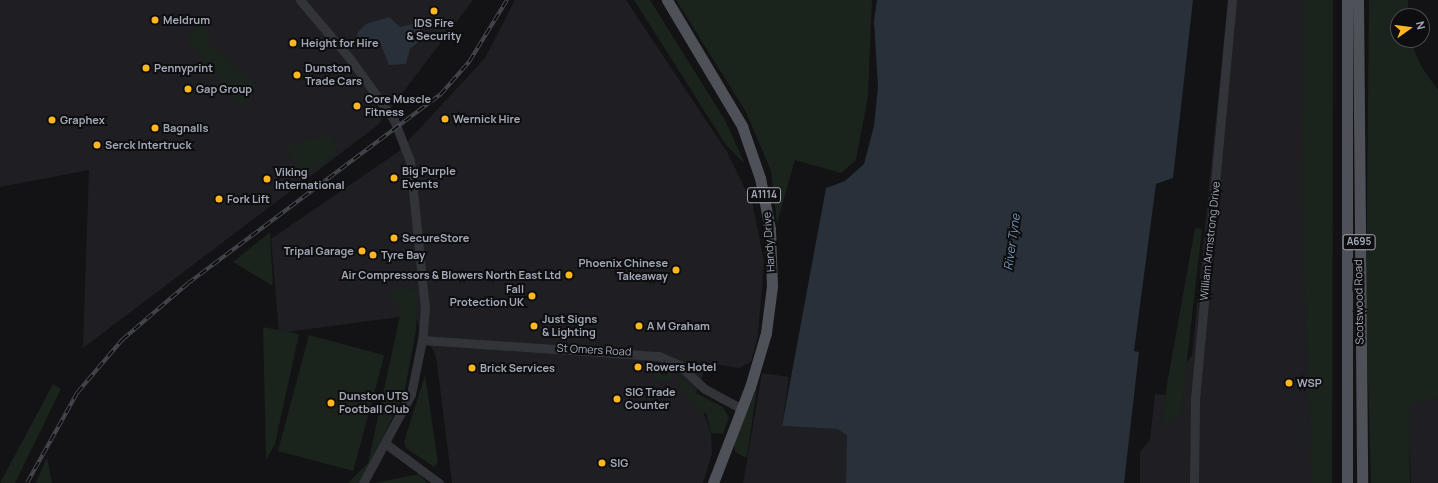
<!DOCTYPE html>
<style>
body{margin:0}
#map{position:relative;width:1438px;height:483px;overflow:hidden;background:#131315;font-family:Manrope,sans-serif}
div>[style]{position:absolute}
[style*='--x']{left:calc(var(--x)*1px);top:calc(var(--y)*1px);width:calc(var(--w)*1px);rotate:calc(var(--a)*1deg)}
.built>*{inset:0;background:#1f1e22}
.green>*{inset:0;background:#1a231c;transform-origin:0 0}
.water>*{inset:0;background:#283139}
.minor>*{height:9px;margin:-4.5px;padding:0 4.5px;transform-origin:4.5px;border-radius:4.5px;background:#33343a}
.major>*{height:11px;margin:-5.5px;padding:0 5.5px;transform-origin:5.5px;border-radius:5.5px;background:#4f5159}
.rail>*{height:4px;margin-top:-2px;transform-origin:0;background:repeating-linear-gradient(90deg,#0e0e10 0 8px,#46484f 0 16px);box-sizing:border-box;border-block:1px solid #46484f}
.dots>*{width:11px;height:11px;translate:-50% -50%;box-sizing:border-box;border:2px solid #0e0e10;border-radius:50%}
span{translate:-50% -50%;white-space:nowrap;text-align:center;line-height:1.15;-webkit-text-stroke:4px #0e0e10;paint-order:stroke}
.shield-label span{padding:1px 3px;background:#0e0e10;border:1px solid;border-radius:3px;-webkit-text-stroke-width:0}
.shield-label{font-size:10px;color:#a3a8b6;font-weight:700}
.poi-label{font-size:11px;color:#a3a8b6;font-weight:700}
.left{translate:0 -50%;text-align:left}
.right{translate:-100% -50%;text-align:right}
.street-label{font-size:11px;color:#a3a8b6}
.water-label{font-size:12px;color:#7697b5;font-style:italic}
.north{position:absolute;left:1390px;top:8px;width:40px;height:40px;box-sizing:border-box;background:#0e0e10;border:1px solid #4a4c52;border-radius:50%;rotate:76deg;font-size:11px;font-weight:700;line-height:16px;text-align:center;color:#a3a8b6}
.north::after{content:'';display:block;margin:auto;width:14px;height:18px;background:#ffb720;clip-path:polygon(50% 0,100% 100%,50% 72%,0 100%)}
</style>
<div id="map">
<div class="built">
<i style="clip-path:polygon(0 0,473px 0,378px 125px,83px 348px,89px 170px,0 187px)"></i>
<i style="clip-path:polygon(515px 0,626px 0,727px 152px,753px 205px,764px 262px,758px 335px,751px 362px,739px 368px,707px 363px,696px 393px,711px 433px,712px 453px,703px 483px,452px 483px,436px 356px,414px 315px,279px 333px,271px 239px,398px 152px,485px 58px)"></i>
<i style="clip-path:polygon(1228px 0,1307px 0,1314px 483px,1140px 483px,1140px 452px,1150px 440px,1155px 394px,1165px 395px,1192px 355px)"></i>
<i style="clip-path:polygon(1438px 318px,1438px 483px,1411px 483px,1408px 412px)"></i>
<i style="clip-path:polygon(762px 373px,789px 377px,782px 426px,837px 429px,848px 435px,846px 483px,743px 483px)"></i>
</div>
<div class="green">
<i style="clip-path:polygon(634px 0,650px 0,725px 120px,745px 164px,726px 145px)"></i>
<i style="clip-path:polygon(676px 0,872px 0,868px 96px,856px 160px,841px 173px,795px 160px,777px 223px,771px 171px,746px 112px)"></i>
<i style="clip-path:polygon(1302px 0,1333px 0,1332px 483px,1312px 483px,1304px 278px)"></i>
<i style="clip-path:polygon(1369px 0,1408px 0,1408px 16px,1398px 16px,1398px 40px,1410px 40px,1421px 66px,1438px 90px,1438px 398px,1413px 403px,1409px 412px,1410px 483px,1371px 483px,1366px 311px)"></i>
<i style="clip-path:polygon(205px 22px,211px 45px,257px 85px,245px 99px,245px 111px,186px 37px)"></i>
<i style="clip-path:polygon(331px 135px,337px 152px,305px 176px,283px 146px)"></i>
<i style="clip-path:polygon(1195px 228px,1202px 229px,1181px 413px,1167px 426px,1163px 418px,1167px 384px)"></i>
<i style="clip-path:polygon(270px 232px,273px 286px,233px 262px)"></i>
<i style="clip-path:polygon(402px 287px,418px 291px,416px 331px,404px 394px,361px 483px,348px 483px,368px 463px,401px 311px,387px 292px)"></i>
<i style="clip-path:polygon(263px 327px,299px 334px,275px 444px,266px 460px)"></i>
<i style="left:309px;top:335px;width:78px;height:120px;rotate:15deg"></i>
<i style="clip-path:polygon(655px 364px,674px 372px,671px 381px,655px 380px,652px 372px)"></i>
<i style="clip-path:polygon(425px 375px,438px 462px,434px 467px,406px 448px,404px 442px)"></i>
<i style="clip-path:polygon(682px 378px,696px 393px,723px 407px,729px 418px,723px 434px,711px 433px,706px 413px,700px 412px,677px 382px)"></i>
<i style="clip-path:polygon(53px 384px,61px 389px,15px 483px,0 483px)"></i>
<i style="clip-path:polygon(757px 388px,747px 457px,744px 457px,735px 452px,734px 442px)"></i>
<i style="clip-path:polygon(47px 457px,52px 483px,36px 483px)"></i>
<i style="clip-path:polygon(419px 474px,427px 483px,375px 483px)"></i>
</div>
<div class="water">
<i style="clip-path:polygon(877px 0,1193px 0,1173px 178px,1156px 184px,1134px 351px,1139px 352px,1124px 483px,846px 483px,847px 435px,837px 429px,782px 426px,826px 188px,845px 181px,864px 164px,874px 126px,878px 87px,874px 21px)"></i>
<i style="clip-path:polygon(389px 17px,400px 27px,417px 23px,424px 37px,410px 49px,406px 64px,389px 65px,381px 45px,356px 41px,358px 32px,366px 24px)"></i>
</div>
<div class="minor">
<i style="--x:300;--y:0;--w:79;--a:49.6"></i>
<i style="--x:351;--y:60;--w:74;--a:54.4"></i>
<i style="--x:394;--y:120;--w:44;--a:68.7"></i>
<i style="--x:410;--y:161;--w:148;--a:84.2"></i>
<i style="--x:425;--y:308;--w:32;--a:95"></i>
<i style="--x:422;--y:340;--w:55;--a:101.5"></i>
<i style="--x:411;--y:394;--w:101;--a:118.3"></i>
<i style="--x:422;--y:340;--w:238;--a:3.9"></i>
<i style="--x:659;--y:356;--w:22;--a:24"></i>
<i style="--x:679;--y:365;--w:35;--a:43"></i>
<i style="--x:705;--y:389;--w:42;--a:28.4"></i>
<i style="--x:386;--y:444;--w:66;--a:36.3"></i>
<i style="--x:1194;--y:483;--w:84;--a:-89.3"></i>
<i style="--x:1195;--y:399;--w:401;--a:-84.7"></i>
</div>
<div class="major">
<i style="--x:667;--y:0;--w:147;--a:59.2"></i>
<i style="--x:742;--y:126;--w:55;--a:70.9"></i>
<i style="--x:760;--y:178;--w:52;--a:78.9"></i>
<i style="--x:770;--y:229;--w:57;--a:88"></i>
<i style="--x:772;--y:286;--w:47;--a:97.3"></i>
<i style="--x:766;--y:333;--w:56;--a:106.5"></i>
<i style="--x:750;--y:387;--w:103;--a:111.1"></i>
<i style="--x:1358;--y:0;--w:483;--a:89.5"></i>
<i style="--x:1347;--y:483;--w:483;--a:-90"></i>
</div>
<div class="rail">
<i style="--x:27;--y:483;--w:103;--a:-60.9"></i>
<i style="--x:77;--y:393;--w:70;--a:-49.7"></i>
<i style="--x:122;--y:340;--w:86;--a:-40.7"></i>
<i style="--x:187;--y:284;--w:316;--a:-36.8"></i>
<i style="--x:440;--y:95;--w:44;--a:-48.7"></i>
<i style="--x:469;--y:62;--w:73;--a:-58.5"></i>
</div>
<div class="dots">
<i style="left:434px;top:11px;background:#ffb720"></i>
<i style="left:155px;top:20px;background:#ffb720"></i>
<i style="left:293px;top:43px;background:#ffb720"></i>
<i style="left:146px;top:68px;background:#ffb720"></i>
<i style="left:297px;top:75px;background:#ffb720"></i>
<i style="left:188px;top:89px;background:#ffb720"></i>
<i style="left:357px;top:106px;background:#ffb720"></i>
<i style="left:445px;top:119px;background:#ffb720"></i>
<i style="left:52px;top:120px;background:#ffb720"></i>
<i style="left:155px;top:128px;background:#ffb720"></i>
<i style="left:97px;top:145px;background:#ffb720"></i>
<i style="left:394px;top:178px;background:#ffb720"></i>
<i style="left:267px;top:179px;background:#ffb720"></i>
<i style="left:219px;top:199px;background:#ffb720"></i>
<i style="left:394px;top:238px;background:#ffb720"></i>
<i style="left:362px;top:251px;background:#ffb720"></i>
<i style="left:373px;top:255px;background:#ffb720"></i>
<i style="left:676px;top:270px;background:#ffb720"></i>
<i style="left:569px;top:275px;background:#ffb720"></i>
<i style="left:532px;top:296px;background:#ffb720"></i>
<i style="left:534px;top:326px;background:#ffb720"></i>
<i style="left:639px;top:326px;background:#ffb720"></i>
<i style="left:638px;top:367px;background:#ffb720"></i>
<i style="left:472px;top:368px;background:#ffb720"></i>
<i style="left:1289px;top:383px;background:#ffb720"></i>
<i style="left:617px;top:399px;background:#ffb720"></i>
<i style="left:331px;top:403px;background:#ffb720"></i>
<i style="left:602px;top:463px;background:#ffb720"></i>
</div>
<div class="shield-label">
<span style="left:764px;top:195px">A1114</span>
<span style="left:1359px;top:242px">A695</span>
</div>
<div class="poi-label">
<span class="left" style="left:163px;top:20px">Meldrum</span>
<span style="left:434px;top:30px">IDS Fire<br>&amp; Security</span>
<span class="left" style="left:301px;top:43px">Height for Hire</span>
<span class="left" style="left:154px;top:68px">Pennyprint</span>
<span class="left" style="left:305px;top:75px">Dunston<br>Trade Cars</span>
<span class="left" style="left:196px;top:89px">Gap Group</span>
<span class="left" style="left:365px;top:106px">Core Muscle<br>Fitness</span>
<span class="left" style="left:453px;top:119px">Wernick Hire</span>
<span class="left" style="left:60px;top:120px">Graphex</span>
<span class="left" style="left:163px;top:128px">Bagnalls</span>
<span class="left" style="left:105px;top:145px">Serck Intertruck</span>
<span class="left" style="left:402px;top:178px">Big Purple<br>Events</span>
<span class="left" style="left:275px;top:179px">Viking<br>International</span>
<span class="left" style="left:227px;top:199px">Fork Lift</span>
<span class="left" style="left:402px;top:238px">SecureStore</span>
<span class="right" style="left:354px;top:251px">Tripal Garage</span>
<span class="left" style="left:381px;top:255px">Tyre Bay</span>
<span class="right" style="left:668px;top:270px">Phoenix Chinese<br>Takeaway</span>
<span class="right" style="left:561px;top:275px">Air Compressors &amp; Blowers North East Ltd</span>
<span class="right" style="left:524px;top:296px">Fall<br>Protection UK</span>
<span class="left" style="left:542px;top:326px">Just Signs<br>&amp; Lighting</span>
<span class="left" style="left:647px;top:326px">A M Graham</span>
<span class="left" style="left:646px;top:367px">Rowers Hotel</span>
<span class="left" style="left:480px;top:368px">Brick Services</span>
<span class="left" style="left:1297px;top:383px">WSP</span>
<span class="left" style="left:625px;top:399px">SIG Trade<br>Counter</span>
<span class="left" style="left:339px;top:403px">Dunston UTS<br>Football Club</span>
<span class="left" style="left:610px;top:463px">SIG</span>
</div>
<div class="street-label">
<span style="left:1210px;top:241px;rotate:-84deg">William Armstrong Drive</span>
<span style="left:769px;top:242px;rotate:-94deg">Handy Drive</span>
<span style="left:1359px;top:302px;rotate:-91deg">Scotswood Road</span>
<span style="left:594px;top:350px;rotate:3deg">St Omers Road</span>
</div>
<div class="water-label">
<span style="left:1012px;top:242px;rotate:-82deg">River Tyne</span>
</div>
<div class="north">N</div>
</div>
